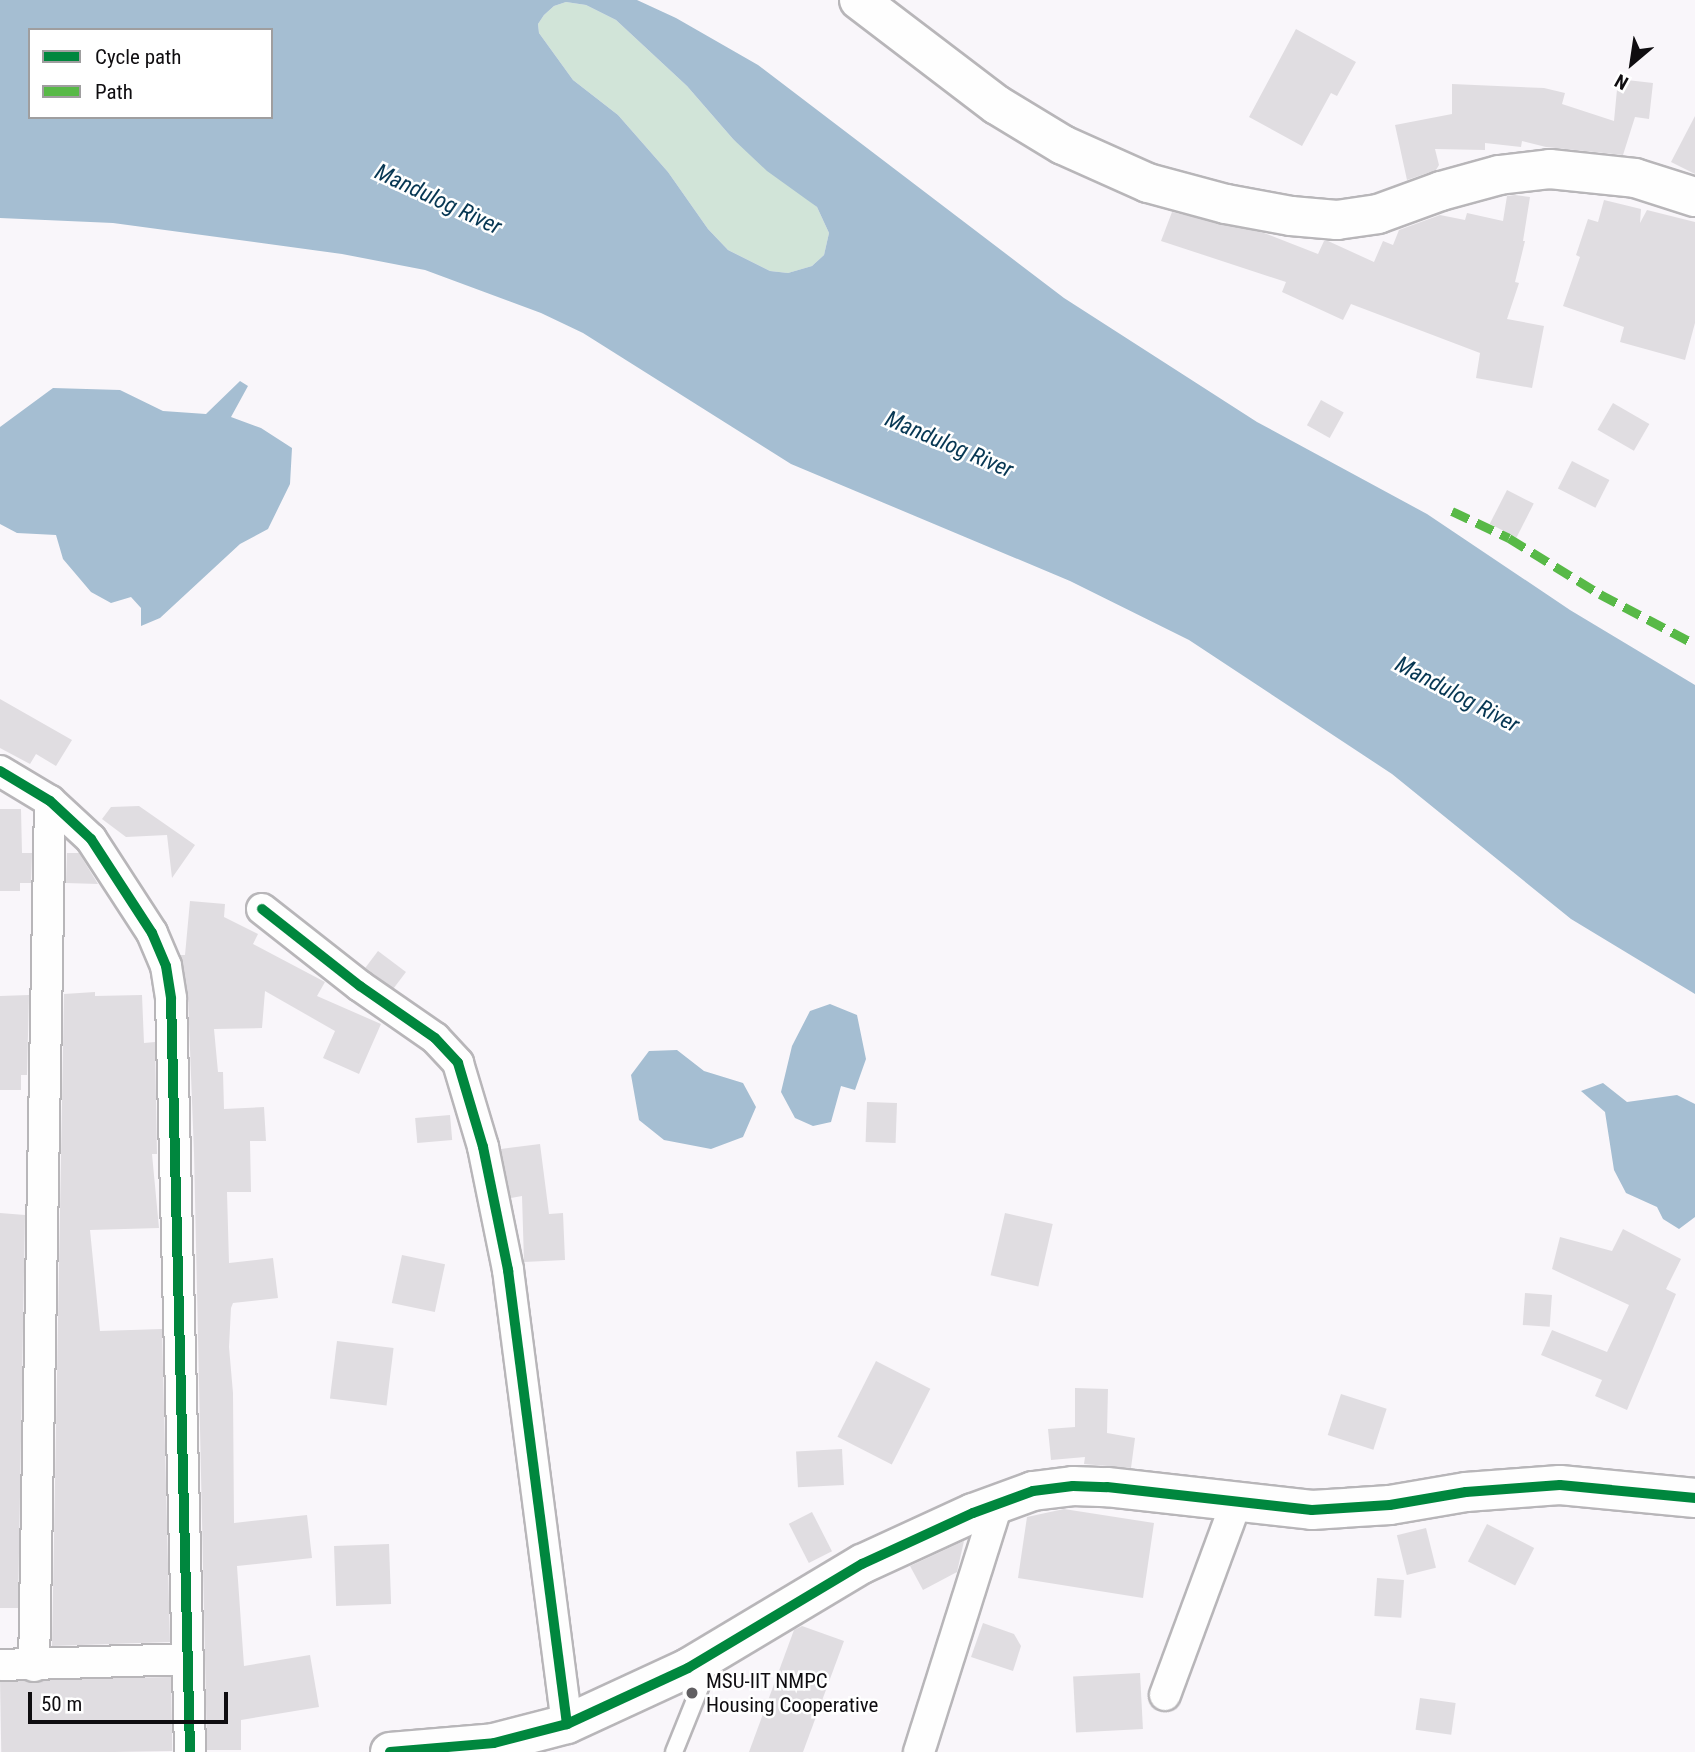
<!DOCTYPE html>
<style>
body{margin:0}
#map{position:relative;width:1695px;height:1752px;overflow:hidden;background:#f9f6fa;font-family:"Roboto Condensed",sans-serif}
div>[style]{position:absolute}
[style*='--x']{left:calc(var(--x)*1px);top:calc(var(--y)*1px);width:calc(var(--w)*1px);rotate:calc(var(--a)*1deg)}
.green>*{inset:0;background:#d1e4d8}
.water>*{inset:0;background:#a5bed2}
.building>*{inset:0;background:#e0dde1;transform-origin:0 0}
.roads{filter:drop-shadow(2px 0 #b8b6b9) drop-shadow(-2px 0 #b8b6b9) drop-shadow(0 2px #b8b6b9) drop-shadow(0 -2px #b8b6b9)}
.lane>*{height:16px;margin:-8px;padding:0 8px;transform-origin:8px;border-radius:8px;background:#fefefe}
.street>*{height:30px;margin:-15px;padding:0 15px;transform-origin:15px;border-radius:15px;background:#fefefe}
.secondary>*{height:38px;margin:-19px;padding:0 19px;transform-origin:19px;border-radius:19px;background:#fefefe}
.quiet>*{height:9px;margin-top:-4.5px;transform-origin:0;background:repeating-linear-gradient(90deg,#58b947 0 18px,transparent 0 27px)}
.cycleway>*{height:10px;margin:-5px;padding:0 5px;transform-origin:5px;border-radius:5px;background:#00873e}
.dots>*{width:19px;height:19px;translate:-50% -50%;box-sizing:border-box;border:4px solid #fff;border-radius:50%}
span{translate:-50% -50%;white-space:nowrap;text-align:center;line-height:1.15;-webkit-text-stroke:5px #fff;paint-order:stroke}
.poi-label{font-size:21px;color:#0f0d10}
.left{translate:0 -50%;text-align:left}
.water-label{font-size:23px;color:#073753;font-style:italic}
.legend{position:absolute;left:28px;top:28px;width:245px;height:91px;box-sizing:border-box;background:#fff;border:2px solid #9f9e9f;margin:0;padding:9px 12px;list-style:none;font-size:21px;color:#0f0d10}
.legend li{display:flex;align-items:center;gap:14px;height:35px}
.legend b{width:35px;border:2px solid #9f9e9f}
.north{position:absolute;left:1597px;top:28px;width:70px;height:70px;-webkit-text-stroke:5px #fff;paint-order:stroke;rotate:209deg;font-size:19px;font-weight:700;line-height:28px;text-align:center;color:#0f0d10}
.north::after{content:'';display:block;margin:auto;width:24px;height:32px;background:#0f0d10;clip-path:polygon(50% 0,100% 100%,50% 72%,0 100%)}
.scale{position:absolute;left:28px;top:1692px;width:200px;height:32px;box-sizing:border-box;border:4px solid #0f0d10;border-top:0;padding-left:9px;font-size:21px;line-height:24px;white-space:nowrap;color:#0f0d10;-webkit-text-stroke:5px #fff;paint-order:stroke}
</style>
<div id="map">
<div class="green">
<i style="clip-path:polygon(566px 2px,586px 5px,616px 20px,687px 86px,733px 139px,817px 207px,829px 233px,824px 255px,812px 266px,788px 273px,770px 271px,728px 250px,708px 229px,668px 172px,618px 115px,573px 80px,539px 33px,538px 24px,544px 15px,554px 6px)"></i>
</div>
<div class="water">
<i style="clip-path:polygon(evenodd,0 0,637px 0,676px 18px,758px 65px,1064px 298px,1257px 422px,1427px 514px,1570px 610px,1695px 685px,1695px 994px,1571px 919px,1392px 774px,1189px 640px,1070px 581px,791px 464px,583px 333px,541px 313px,425px 270px,342px 254px,113px 223px,0 218px,0 0,566px 2px,586px 5px,616px 20px,687px 86px,733px 139px,767px 171px,817px 207px,829px 233px,824px 255px,812px 266px,788px 273px,770px 271px,728px 250px,708px 229px,668px 172px,618px 115px,573px 80px,539px 33px,538px 24px,544px 15px,554px 6px,566px 2px,0 0,30px 30px,271px 30px,271px 117px,30px 117px,30px 30px)"></i>
<i style="clip-path:polygon(240px 381px,248px 386px,231px 417px,261px 428px,292px 448px,290px 484px,268px 529px,240px 544px,160px 618px,141px 626px,141px 608px,131px 597px,111px 603px,91px 592px,63px 559px,56px 535px,17px 533px,0 524px,0 427px,53px 388px,120px 390px,163px 411px,206px 414px)"></i>
<i style="clip-path:polygon(830px 1004px,857px 1015px,866px 1059px,855px 1090px,841px 1086px,831px 1122px,813px 1126px,795px 1118px,781px 1092px,792px 1046px,810px 1011px)"></i>
<i style="clip-path:polygon(677px 1050px,704px 1071px,743px 1083px,756px 1107px,743px 1137px,711px 1149px,664px 1140px,639px 1120px,631px 1075px,649px 1051px)"></i>
<i style="clip-path:polygon(1603px 1083px,1627px 1102px,1677px 1095px,1695px 1104px,1695px 1217px,1679px 1229px,1663px 1219px,1657px 1207px,1626px 1193px,1614px 1170px,1605px 1112px,1581px 1091px)"></i>
</div>
<div class="building">
<i style="clip-path:polygon(1296px 29px,1356px 62px,1337px 96px,1331px 93px,1302px 146px,1249px 117px)"></i>
<i style="clip-path:polygon(1618px 79px,1653px 83px,1649px 119px,1635px 117px,1623px 155px,1546px 147px,1522px 141px,1521px 147px,1485px 143px,1485px 150px,1435px 149px,1439px 165px,1436px 170px,1407px 180px,1395px 125px,1452px 114px,1452px 84px,1544px 88px,1565px 93px,1562px 104px,1614px 121px)"></i>
<i style="clip-path:polygon(1695px 116px,1695px 174px,1671px 162px)"></i>
<i style="clip-path:polygon(1515px 195px,1530px 197px,1523px 241px,1525px 241px,1515px 282px,1519px 283px,1507px 319px,1544px 326px,1532px 388px,1476px 378px,1480px 353px,1351px 304px,1343px 320px,1282px 292px,1286px 282px,1161px 241px,1172px 212px,1264px 233px,1318px 254px,1324px 241px,1328px 241px,1374px 262px,1383px 241px,1393px 245px,1399px 230px,1440px 215px,1465px 220px,1467px 213px,1503px 221px,1507px 196px)"></i>
<i style="clip-path:polygon(1604px 200px,1641px 209px,1640px 223px,1647px 210px,1695px 222px,1695px 323px,1685px 360px,1620px 342px,1624px 327px,1563px 306px,1580px 257px,1576px 255px,1588px 219px,1598px 222px)"></i>
<i style="left:1321px;top:400px;width:26px;height:29px;rotate:29deg"></i>
<i style="left:1613px;top:403px;width:42px;height:31px;rotate:30deg"></i>
<i style="left:1572px;top:461px;width:42px;height:31px;rotate:27deg"></i>
<i style="left:1507px;top:490px;width:30px;height:38px;rotate:27deg"></i>
<i style="clip-path:polygon(0 699px,72px 740px,56px 766px,36px 754px,30px 764px,0 748px)"></i>
<i style="clip-path:polygon(139px 806px,195px 845px,172px 878px,167px 835px,126px 837px,102px 819px,111px 807px)"></i>
<i style="clip-path:polygon(0 809px,21px 809px,22px 853px,32px 853px,31px 883px,20px 883px,20px 891px,0 891px)"></i>
<i style="clip-path:polygon(67px 853px,79px 853px,98px 884px,66px 883px)"></i>
<i style="clip-path:polygon(190px 901px,225px 904px,224px 917px,258px 934px,253px 944px,325px 982px,317px 996px,381px 1024px,359px 1074px,323px 1058px,335px 1031px,265px 991px,262px 1028px,214px 1029px,218px 1072px,223px 1072px,224px 1109px,264px 1107px,266px 1141px,250px 1141px,251px 1192px,227px 1192px,229px 1263px,273px 1258px,278px 1298px,233px 1303px,231px 1308px,229px 1347px,233px 1393px,234px 1523px,307px 1515px,312px 1558px,237px 1566px,244px 1666px,310px 1655px,319px 1707px,241px 1720px,241px 1750px,207px 1750px,194px 1153px,188px 998px,180px 955px,185px 955px)"></i>
<i style="left:378px;top:951px;width:35px;height:21px;rotate:37deg"></i>
<i style="clip-path:polygon(95px 992px,95px 996px,142px 995px,144px 1043px,155px 1042px,157px 1154px,152px 1154px,159px 1228px,90px 1230px,100px 1331px,162px 1329px,170px 1642px,52px 1646px,64px 994px)"></i>
<i style="clip-path:polygon(29px 995px,27px 1075px,21px 1075px,21px 1090px,0 1090px,0 996px)"></i>
<i style="left:867px;top:1102px;width:30px;height:40px;rotate:2deg"></i>
<i style="left:450px;top:1115px;width:25px;height:35px;rotate:85deg"></i>
<i style="clip-path:polygon(540px 1144px,549px 1214px,563px 1213px,565px 1260px,524px 1262px,522px 1196px,511px 1198px,501px 1149px)"></i>
<i style="clip-path:polygon(0 1213px,25px 1215px,18px 1608px,0 1608px)"></i>
<i style="left:1005px;top:1213px;width:49px;height:64px;rotate:13deg"></i>
<i style="clip-path:polygon(1623px 1229px,1681px 1259px,1666px 1289px,1676px 1294px,1627px 1410px,1595px 1396px,1602px 1380px,1541px 1355px,1552px 1330px,1607px 1352px,1629px 1305px,1552px 1269px,1560px 1237px,1612px 1251px)"></i>
<i style="left:402px;top:1255px;width:44px;height:49px;rotate:12deg"></i>
<i style="left:1525px;top:1293px;width:27px;height:32px;rotate:4deg"></i>
<i style="left:337px;top:1341px;width:57px;height:58px;rotate:7deg"></i>
<i style="left:876px;top:1361px;width:61px;height:85px;rotate:27deg"></i>
<i style="clip-path:polygon(1075px 1388px,1108px 1389px,1107px 1433px,1135px 1438px,1131px 1468px,1084px 1464px,1085px 1457px,1051px 1460px,1048px 1429px,1075px 1427px)"></i>
<i style="left:1341px;top:1394px;width:48px;height:43px;rotate:18deg"></i>
<i style="left:842px;top:1449px;width:36px;height:46px;rotate:87deg"></i>
<i style="clip-path:polygon(1064px 1509px,1154px 1523px,1143px 1598px,1018px 1578px,1027px 1517px)"></i>
<i style="left:812px;top:1512px;width:44px;height:26px;rotate:63deg"></i>
<i style="left:1487px;top:1524px;width:53px;height:42px;rotate:27deg"></i>
<i style="left:1426px;top:1528px;width:41px;height:30px;rotate:76deg"></i>
<i style="clip-path:polygon(964px 1541px,957px 1572px,923px 1590px,910px 1566px)"></i>
<i style="left:389px;top:1544px;width:60px;height:55px;rotate:88deg"></i>
<i style="left:1377px;top:1578px;width:27px;height:38px;rotate:4deg"></i>
<i style="clip-path:polygon(983px 1623px,1014px 1634px,1021px 1646px,1013px 1671px,971px 1657px)"></i>
<i style="clip-path:polygon(802px 1626px,844px 1641px,803px 1752px,749px 1752px,794px 1630px)"></i>
<i style="left:1140px;top:1673px;width:56px;height:67px;rotate:87deg"></i>
<i style="left:171px;top:1677px;width:74px;height:171px;rotate:89deg"></i>
<i style="left:1420px;top:1698px;width:36px;height:32px;rotate:8deg"></i>
</div>
<div class="roads">
<div class="lane">
<i style="--x:674;--y:1752;--w:96;--a:-68"></i>
</div>
<div class="street">
<i style="--x:0;--y:771;--w:58;--a:31"></i>
<i style="--x:50;--y:801;--w:56;--a:42.8"></i>
<i style="--x:91;--y:839;--w:112;--a:57"></i>
<i style="--x:152;--y:933;--w:36;--a:67"></i>
<i style="--x:166;--y:966;--w:33;--a:81"></i>
<i style="--x:171;--y:999;--w:753;--a:88.55"></i>
<i style="--x:262;--y:909;--w:125;--a:38.2"></i>
<i style="--x:360;--y:986;--w:91;--a:34.7"></i>
<i style="--x:435;--y:1038;--w:34;--a:47"></i>
<i style="--x:458;--y:1063;--w:88;--a:73.4"></i>
<i style="--x:483;--y:1147;--w:126;--a:78.5"></i>
<i style="--x:508;--y:1270;--w:458;--a:82.6"></i>
<i style="--x:0;--y:1665;--w:187;--a:-1.8"></i>
<i style="--x:34;--y:1666;--w:865;--a:-88.94"></i>
<i style="--x:1165;--y:1695;--w:205;--a:-69.7"></i>
<i style="--x:919;--y:1752;--w:260;--a:-72.5"></i>
</div>
<div class="secondary">
<i style="--x:859;--y:0;--w:173;--a:37.3"></i>
<i style="--x:997;--y:105;--w:77;--a:31.2"></i>
<i style="--x:1063;--y:145;--w:93;--a:24.1"></i>
<i style="--x:1148;--y:183;--w:81;--a:15.1"></i>
<i style="--x:1226;--y:204;--w:66;--a:10.5"></i>
<i style="--x:1291;--y:216;--w:46;--a:5"></i>
<i style="--x:1337;--y:220;--w:41;--a:-8.3"></i>
<i style="--x:1378;--y:214;--w:67;--a:-20.1"></i>
<i style="--x:1441;--y:191;--w:60;--a:-15.4"></i>
<i style="--x:1499;--y:175;--w:51;--a:-6.7"></i>
<i style="--x:1550;--y:169;--w:85;--a:6"></i>
<i style="--x:1635;--y:178;--w:63;--a:17.6"></i>
<i style="--x:390;--y:1752;--w:104;--a:-4.9"></i>
<i style="--x:494;--y:1743;--w:75;--a:-14.6"></i>
<i style="--x:567;--y:1724;--w:133;--a:-24.8"></i>
<i style="--x:688;--y:1668;--w:203;--a:-30.9"></i>
<i style="--x:862;--y:1564;--w:122;--a:-24.7"></i>
<i style="--x:973;--y:1513;--w:64;--a:-20.1"></i>
<i style="--x:1033;--y:1491;--w:40;--a:-7.1"></i>
<i style="--x:1073;--y:1486;--w:34;--a:2"></i>
<i style="--x:1107;--y:1487;--w:206;--a:6.4"></i>
<i style="--x:1312;--y:1510;--w:78;--a:-3.7"></i>
<i style="--x:1390;--y:1505;--w:77;--a:-9.7"></i>
<i style="--x:1466;--y:1492;--w:94;--a:-4.3"></i>
<i style="--x:1560;--y:1485;--w:136;--a:5.5"></i>
</div>
</div>
<div class="quiet">
<i style="--x:1452;--y:511;--w:63;--a:25.3"></i>
<i style="--x:1509;--y:538;--w:107;--a:31.6"></i>
<i style="--x:1600;--y:594;--w:107;--a:27.8"></i>
</div>
<div class="cycleway">
<i style="--x:0;--y:771;--w:58;--a:31"></i>
<i style="--x:50;--y:801;--w:56;--a:42.8"></i>
<i style="--x:91;--y:839;--w:112;--a:57"></i>
<i style="--x:152;--y:933;--w:36;--a:67"></i>
<i style="--x:166;--y:966;--w:33;--a:81"></i>
<i style="--x:171;--y:999;--w:753;--a:88.55"></i>
<i style="--x:262;--y:909;--w:125;--a:38.2"></i>
<i style="--x:360;--y:986;--w:91;--a:34.7"></i>
<i style="--x:435;--y:1038;--w:34;--a:47"></i>
<i style="--x:458;--y:1063;--w:88;--a:73.4"></i>
<i style="--x:483;--y:1147;--w:126;--a:78.5"></i>
<i style="--x:508;--y:1270;--w:458;--a:82.6"></i>
<i style="--x:390;--y:1752;--w:104;--a:-4.9"></i>
<i style="--x:494;--y:1743;--w:75;--a:-14.6"></i>
<i style="--x:567;--y:1724;--w:133;--a:-24.8"></i>
<i style="--x:688;--y:1668;--w:203;--a:-30.9"></i>
<i style="--x:862;--y:1564;--w:122;--a:-24.7"></i>
<i style="--x:973;--y:1513;--w:64;--a:-20.1"></i>
<i style="--x:1033;--y:1491;--w:40;--a:-7.1"></i>
<i style="--x:1073;--y:1486;--w:34;--a:2"></i>
<i style="--x:1107;--y:1487;--w:206;--a:6.4"></i>
<i style="--x:1312;--y:1510;--w:78;--a:-3.7"></i>
<i style="--x:1390;--y:1505;--w:77;--a:-9.7"></i>
<i style="--x:1466;--y:1492;--w:94;--a:-4.3"></i>
<i style="--x:1560;--y:1485;--w:136;--a:5.5"></i>
</div>
<div class="dots">
<i style="left:692px;top:1693px;background:#615f62"></i>
</div>
<div class="poi-label">
<span class="left" style="left:706px;top:1693px">MSU-IIT NMPC<br>Housing Cooperative</span>
</div>
<div class="water-label">
<span style="left:438px;top:200px;rotate:25deg">Mandulog River</span>
<span style="left:949px;top:445px;rotate:23deg">Mandulog River</span>
<span style="left:1457px;top:695px;rotate:28deg">Mandulog River</span>
</div>
<ul class="legend">
<li><b style="height:9px;background:#00873e"></b>Cycle path</li>
<li><b style="height:9px;background:#58b947"></b>Path</li>
</ul>
<div class="north">N</div>
<div class="scale">50 m</div>
</div>
